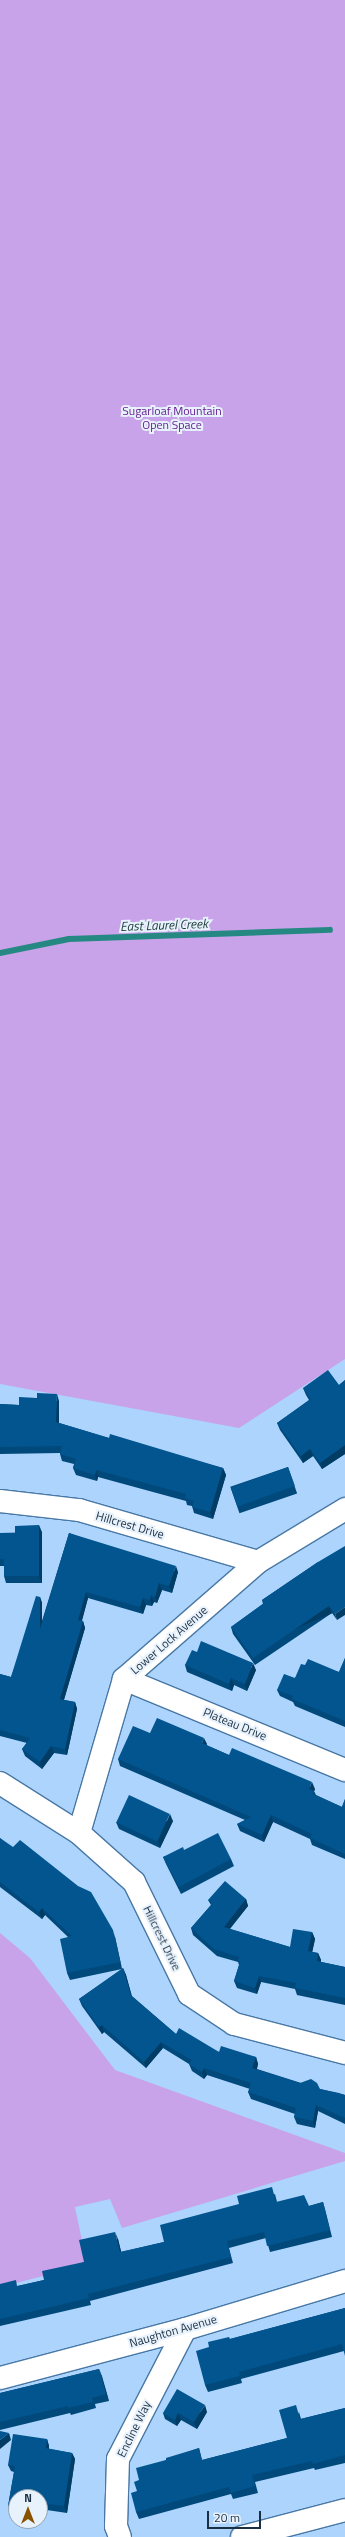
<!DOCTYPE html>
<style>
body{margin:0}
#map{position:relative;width:345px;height:2537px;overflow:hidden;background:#acd4fc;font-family:"Titillium Web",sans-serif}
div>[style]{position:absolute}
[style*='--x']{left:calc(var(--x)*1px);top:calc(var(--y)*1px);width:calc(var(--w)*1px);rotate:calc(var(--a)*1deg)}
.green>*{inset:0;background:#c8a3e9}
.stream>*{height:5.5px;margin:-2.75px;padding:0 2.75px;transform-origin:2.75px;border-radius:2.75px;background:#268882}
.roads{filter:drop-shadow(1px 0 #4978a5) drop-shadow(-1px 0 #4978a5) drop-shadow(0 1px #4978a5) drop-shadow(0 -1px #4978a5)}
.minor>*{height:22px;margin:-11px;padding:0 11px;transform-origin:11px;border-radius:11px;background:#fff}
.wall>*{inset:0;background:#02497b;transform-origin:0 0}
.shaded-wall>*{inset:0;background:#013c64;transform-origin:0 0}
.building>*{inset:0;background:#02558f;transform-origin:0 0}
span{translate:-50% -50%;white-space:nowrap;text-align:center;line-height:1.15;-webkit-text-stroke:4px #e8f2fc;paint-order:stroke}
.park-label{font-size:12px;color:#662092}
.street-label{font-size:12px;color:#1b2f42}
.water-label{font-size:13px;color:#1b3835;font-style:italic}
.north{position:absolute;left:8px;top:2489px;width:40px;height:40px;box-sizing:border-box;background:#e8f2fc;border:1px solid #96a4b2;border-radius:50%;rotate:0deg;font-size:11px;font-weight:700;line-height:16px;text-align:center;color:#1b2f42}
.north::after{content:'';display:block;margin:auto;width:14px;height:18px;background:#885300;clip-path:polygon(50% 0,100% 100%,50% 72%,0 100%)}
.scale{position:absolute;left:207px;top:2511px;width:54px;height:18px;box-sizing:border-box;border:2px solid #1b2f42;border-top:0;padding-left:5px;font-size:12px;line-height:14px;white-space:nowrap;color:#1b2f42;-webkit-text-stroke:3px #e8f2fc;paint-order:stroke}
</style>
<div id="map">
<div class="green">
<i style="clip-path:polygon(0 0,345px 0,345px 1359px,239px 1428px,0 1384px)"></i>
<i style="clip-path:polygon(0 1933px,30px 1958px,115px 2070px,345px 2153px,345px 2161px,122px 2228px,110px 2199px,75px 2207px,87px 2265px,0 2287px)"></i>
</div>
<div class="stream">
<i style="--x:0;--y:953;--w:70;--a:-11.5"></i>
<i style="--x:69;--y:939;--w:261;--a:-2"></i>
</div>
<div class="roads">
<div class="minor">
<i style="--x:0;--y:1501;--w:80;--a:6.5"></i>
<i style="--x:79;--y:1510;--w:186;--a:16.2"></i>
<i style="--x:124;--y:1679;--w:239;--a:22.4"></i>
<i style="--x:0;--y:1783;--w:93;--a:32.3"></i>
<i style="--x:79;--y:1833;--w:74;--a:41.7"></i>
<i style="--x:134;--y:1882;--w:125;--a:63.8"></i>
<i style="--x:189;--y:1994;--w:54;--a:33.7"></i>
<i style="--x:234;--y:2024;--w:115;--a:14.6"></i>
<i style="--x:79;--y:1833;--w:160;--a:-73.7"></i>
<i style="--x:124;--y:1679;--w:178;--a:-41.1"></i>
<i style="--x:258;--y:1562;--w:102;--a:-31.3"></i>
<i style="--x:0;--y:2378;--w:191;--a:-14.8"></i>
<i style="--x:185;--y:2329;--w:167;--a:-16.7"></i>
<i style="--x:120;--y:2537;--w:12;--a:-110"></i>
<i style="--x:116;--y:2526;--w:67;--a:-88.3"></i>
<i style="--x:118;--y:2459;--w:146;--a:-62.7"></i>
<i style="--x:242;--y:2537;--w:106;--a:-14.7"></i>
</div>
</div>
<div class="wall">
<i style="clip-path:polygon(345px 1380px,345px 1454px,322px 1469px,313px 1456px,303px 1463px,280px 1430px,277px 1423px,309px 1400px,306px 1395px,303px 1388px,339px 1385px)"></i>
<i style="clip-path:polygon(59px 1401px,59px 1423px,109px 1438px,223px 1468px,226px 1475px,213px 1519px,194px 1513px,192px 1506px,187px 1505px,186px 1501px,98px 1477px,97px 1481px,76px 1475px,73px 1468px,74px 1464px,62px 1461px,60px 1454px,60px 1453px,0 1454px,0 1404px,19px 1405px)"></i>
<i style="left:288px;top:1467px;width:28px;height:61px;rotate:71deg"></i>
<i style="clip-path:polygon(42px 1532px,42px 1583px,6px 1583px,4px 1576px,4px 1566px,0 1566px,0 1533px)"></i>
<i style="clip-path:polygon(69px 1533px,178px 1572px,172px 1593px,162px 1590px,157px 1603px,154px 1602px,152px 1606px,146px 1605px,143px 1614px,88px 1598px,82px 1621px,83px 1621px,85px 1628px,64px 1700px,75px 1702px,77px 1709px,67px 1755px,54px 1753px,42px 1769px,25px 1756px,22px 1749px,27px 1743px,0 1736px,0 1674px,11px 1677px,40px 1597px,42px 1603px,42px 1621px)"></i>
<i style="clip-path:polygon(318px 1562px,337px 1620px,332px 1613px,255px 1665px,233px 1634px,231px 1627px,263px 1604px,262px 1600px)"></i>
<i style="clip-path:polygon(197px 1652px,256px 1670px,247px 1691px,234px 1685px,232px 1691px,187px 1672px,185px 1665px)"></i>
<i style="clip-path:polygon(345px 1658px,345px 1727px,295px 1706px,293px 1702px,280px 1696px,277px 1690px,295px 1678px,305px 1665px,339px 1672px)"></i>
<i style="clip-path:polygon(150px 1733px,207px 1744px,206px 1745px,229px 1755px,315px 1789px,314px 1791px,316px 1795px,342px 1807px,345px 1799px,345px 1859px,312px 1845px,310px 1839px,273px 1822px,264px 1842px,240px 1831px,237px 1824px,245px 1820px,120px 1766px,118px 1759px)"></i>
<i style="clip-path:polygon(173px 1821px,160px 1848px,119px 1829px,116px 1822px)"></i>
<i style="clip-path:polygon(0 1838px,115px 1937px,122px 1969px,123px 1968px,126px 1975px,132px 1996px,176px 2034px,219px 2052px,256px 2057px,258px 2064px,257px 2069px,320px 2089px,345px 2095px,345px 2124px,318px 2111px,315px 2128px,297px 2124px,294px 2117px,295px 2114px,251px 2099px,248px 2092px,250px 2089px,207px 2075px,204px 2079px,192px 2071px,189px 2064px,163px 2048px,146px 2068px,104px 2032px,102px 2034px,82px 2006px,79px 1999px,122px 1969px,70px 1980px,67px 1973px,68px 1937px,45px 1915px,42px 1919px,0 1887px)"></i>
<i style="clip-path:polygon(184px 1850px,231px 1859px,234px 1866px,181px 1894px,166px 1864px,163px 1857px)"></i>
<i style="clip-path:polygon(246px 1899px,248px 1906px,230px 1929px,290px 1947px,312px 1932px,315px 1939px,312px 1952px,318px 1953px,321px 1960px,321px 1962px,345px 1967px,345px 2005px,297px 1995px,295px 1989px,261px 1982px,257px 1994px,237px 1988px,234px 1981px,239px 1965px,238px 1962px,217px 1956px,193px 1935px,191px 1928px,211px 1905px,208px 1900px)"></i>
<i style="clip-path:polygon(275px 2194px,277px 2202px,309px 2206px,323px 2202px,325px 2209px,332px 2237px,270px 2252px,266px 2238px,229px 2248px,233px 2263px,90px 2301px,91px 2305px,0 2326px,0 2284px,18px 2286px,44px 2280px,84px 2262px,118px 2239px,121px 2252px,164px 2242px)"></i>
<i style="clip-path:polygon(345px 2308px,344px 2351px,241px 2379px,242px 2383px,208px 2392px,205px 2385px,230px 2339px)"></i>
<i style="clip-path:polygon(99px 2369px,109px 2401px,95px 2404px,96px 2408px,71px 2415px,70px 2413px,0 2430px,0 2393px)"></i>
<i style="clip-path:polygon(345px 2408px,345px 2463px,315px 2470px,314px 2468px,255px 2482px,258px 2493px,233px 2499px,231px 2494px,139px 2519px,136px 2512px,137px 2491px,139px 2480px,166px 2460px,199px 2448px,202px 2460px,287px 2438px,299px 2412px,301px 2419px)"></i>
<i style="clip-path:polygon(207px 2412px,197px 2429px,181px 2420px,177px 2426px,165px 2419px,163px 2413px)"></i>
<i style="clip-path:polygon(47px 2439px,49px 2446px,49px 2449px,72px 2453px,75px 2459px,67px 2513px,40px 2509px,40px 2497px,16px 2497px,16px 2513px,11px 2513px,8px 2506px,14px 2472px,11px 2471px,8px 2465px)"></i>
</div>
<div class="shaded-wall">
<i style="clip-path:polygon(57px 1394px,59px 1401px,59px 1429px,56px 1422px)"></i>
<i style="clip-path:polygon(345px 1445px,345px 1454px,322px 1469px,320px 1463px)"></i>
<i style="clip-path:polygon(310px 1449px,313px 1456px,303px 1463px,301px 1456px)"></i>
<i style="clip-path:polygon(223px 1468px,226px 1475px,213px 1519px,210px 1512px)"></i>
<i style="clip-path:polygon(96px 1470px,98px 1477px,97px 1481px,95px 1475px)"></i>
<i style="clip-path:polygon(39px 1525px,42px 1532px,42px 1583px,39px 1576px)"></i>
<i style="clip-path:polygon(176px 1566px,178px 1572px,172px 1593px,169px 1586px)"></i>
<i style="clip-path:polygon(159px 1583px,162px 1590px,157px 1603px,155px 1597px)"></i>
<i style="clip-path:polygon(86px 1592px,88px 1598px,80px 1626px,78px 1620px)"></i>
<i style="clip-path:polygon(151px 1595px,154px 1602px,152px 1606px,150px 1600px)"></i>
<i style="clip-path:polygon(40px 1597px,42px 1603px,42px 1636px,40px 1629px)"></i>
<i style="clip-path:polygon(143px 1598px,146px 1605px,143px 1614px,140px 1607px)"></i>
<i style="left:329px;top:1606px;width:8px;height:92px;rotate:67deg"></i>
<i style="clip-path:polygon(345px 1607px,345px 1615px,337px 1620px,335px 1614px)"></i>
<i style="clip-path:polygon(83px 1621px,85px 1628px,62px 1706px,60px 1699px)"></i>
<i style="clip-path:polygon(253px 1663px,256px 1670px,247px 1691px,245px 1684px)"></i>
<i style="clip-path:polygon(231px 1678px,234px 1685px,232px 1691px,229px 1684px)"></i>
<i style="clip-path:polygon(75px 1702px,77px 1709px,67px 1755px,65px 1749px)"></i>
<i style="clip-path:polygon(204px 1738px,207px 1744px,204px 1750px,202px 1743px)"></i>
<i style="clip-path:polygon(51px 1746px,54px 1753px,42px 1769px,40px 1762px)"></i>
<i style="clip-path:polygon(312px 1782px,315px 1789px,312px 1796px,309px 1789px)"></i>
<i style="clip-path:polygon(170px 1814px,173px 1821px,160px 1848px,158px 1841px)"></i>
<i style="clip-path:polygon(271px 1815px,273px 1822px,264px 1842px,262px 1835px)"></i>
<i style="clip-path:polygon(246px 1899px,248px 1906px,226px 1933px,224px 1927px)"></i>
<i style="clip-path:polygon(42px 1908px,45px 1915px,42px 1919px,39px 1912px)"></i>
<i style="clip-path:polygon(113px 1930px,115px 1937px,122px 1969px,120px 1962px)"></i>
<i style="clip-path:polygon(312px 1932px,315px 1939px,311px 1958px,308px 1951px)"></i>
<i style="clip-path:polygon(318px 1953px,321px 1960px,320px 1968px,317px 1961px)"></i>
<i style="clip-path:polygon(123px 1968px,126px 1975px,133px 2002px,131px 1996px)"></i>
<i style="clip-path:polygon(259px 1976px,261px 1982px,257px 1994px,255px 1988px)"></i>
<i style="clip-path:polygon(102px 2025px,104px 2032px,102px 2034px,99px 2027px)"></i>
<i style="clip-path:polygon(161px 2042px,163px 2048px,146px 2068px,144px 2062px)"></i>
<i style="clip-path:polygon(256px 2057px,258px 2064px,255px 2075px,252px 2068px)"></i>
<i style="clip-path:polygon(204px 2068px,207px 2075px,204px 2079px,202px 2072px)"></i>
<i style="clip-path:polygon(316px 2105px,318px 2111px,315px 2128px,313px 2121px)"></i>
<i style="clip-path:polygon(115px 2232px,118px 2239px,123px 2259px,120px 2252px)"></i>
<i style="clip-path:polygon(99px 2369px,102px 2376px,109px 2401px,106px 2394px)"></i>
<i style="clip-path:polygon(205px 2405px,207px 2412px,197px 2429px,194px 2422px)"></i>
<i style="clip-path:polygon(178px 2413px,181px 2420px,177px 2426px,175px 2420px)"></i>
<i style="clip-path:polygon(9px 2433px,11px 2440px,0 2449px,0 2440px)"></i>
<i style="clip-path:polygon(47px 2439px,49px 2446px,48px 2455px,46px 2448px)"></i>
<i style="clip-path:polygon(72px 2453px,75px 2459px,67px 2513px,64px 2506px)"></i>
</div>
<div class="building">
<i style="clip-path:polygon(328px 1370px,339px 1385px,345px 1380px,345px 1445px,320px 1463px,310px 1449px,301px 1456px,277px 1423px,311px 1399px,303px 1388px)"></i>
<i style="clip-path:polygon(37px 1393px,57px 1394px,56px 1422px,109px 1438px,110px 1434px,223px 1468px,210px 1512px,192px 1507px,194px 1501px,185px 1498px,186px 1494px,96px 1470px,95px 1475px,73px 1468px,76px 1459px,60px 1454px,62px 1446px,0 1447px,0 1404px,19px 1405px,19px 1397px,37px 1398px)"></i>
<i style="left:288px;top:1467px;width:20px;height:61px;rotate:70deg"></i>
<i style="clip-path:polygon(39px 1525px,39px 1576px,4px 1576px,4px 1559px,0 1559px,0 1533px,15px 1533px,15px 1526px)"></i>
<i style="clip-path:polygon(69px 1533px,176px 1566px,169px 1586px,159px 1583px,155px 1597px,151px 1595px,150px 1600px,143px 1598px,140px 1607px,86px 1592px,78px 1620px,83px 1621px,60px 1699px,75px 1702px,65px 1749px,51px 1746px,40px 1762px,22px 1749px,30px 1738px,0 1730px,0 1674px,11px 1677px,36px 1596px,40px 1597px,40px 1629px)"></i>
<i style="clip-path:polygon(345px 1546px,345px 1607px,335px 1614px,329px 1606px,253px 1658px,231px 1627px,264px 1603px,262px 1600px,318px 1562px)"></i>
<i style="clip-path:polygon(201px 1641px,253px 1663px,245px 1684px,231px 1678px,229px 1684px,185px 1665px,192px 1650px,197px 1652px)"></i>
<i style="clip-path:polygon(345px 1658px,345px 1721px,292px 1699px,293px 1696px,277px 1690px,284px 1674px,295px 1678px,301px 1664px,305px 1665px,308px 1659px,339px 1672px)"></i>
<i style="clip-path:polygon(157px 1718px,204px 1738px,202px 1743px,229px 1755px,232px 1748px,312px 1782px,309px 1789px,314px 1791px,313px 1794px,342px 1807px,345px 1799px,345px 1854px,310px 1838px,312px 1834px,271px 1815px,262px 1835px,237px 1824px,251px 1817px,118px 1759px,133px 1726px,150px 1733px)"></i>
<i style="left:129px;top:1795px;width:45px;height:30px;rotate:25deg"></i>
<i style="clip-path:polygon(218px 1833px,231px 1859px,179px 1887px,163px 1857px,183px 1847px,184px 1850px)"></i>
<i style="clip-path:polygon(0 1838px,13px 1847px,20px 1840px,78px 1886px,91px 1892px,113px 1930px,120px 1962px,67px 1973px,60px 1939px,72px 1936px,42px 1908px,39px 1912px,0 1882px)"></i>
<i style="clip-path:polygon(225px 1881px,246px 1899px,224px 1927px,290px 1947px,293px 1929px,312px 1932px,308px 1951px,318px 1953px,317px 1961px,345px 1967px,345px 1998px,295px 1988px,296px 1983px,259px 1976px,255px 1988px,234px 1981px,240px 1962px,238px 1961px,239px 1957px,214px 1949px,191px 1928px,211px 1905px,211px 1902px,208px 1900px)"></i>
<i style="clip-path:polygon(123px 1968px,131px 1996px,176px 2034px,179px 2028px,219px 2052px,221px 2046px,256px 2057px,252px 2068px,300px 2083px,311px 2079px,317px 2083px,320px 2089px,339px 2093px,345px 2095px,345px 2118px,316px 2105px,313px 2121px,294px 2117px,296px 2108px,248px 2092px,251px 2083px,204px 2068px,202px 2072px,189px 2064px,192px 2060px,161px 2042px,144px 2062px,102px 2025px,99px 2027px,79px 1999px)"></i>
<i style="clip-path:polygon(272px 2187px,276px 2202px,304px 2195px,309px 2206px,323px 2202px,330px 2230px,267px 2246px,264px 2232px,227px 2241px,231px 2257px,88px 2294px,89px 2298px,0 2319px,0 2284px,16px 2280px,17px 2286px,44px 2280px,42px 2271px,84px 2262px,79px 2240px,115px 2232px,120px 2252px,164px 2242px,160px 2225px,239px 2204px,237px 2196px)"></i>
<i style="clip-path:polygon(345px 2308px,345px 2356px,342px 2344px,239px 2372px,240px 2376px,205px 2385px,196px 2351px,209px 2347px,208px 2342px,229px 2337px,230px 2339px)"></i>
<i style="clip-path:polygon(99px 2369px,106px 2394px,92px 2398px,93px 2402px,68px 2408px,68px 2406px,0 2422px,0 2393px)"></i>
<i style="clip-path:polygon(177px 2389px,205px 2405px,194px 2422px,178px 2413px,175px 2420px,163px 2413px)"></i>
<i style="clip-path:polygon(296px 2405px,300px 2419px,345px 2408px,345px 2455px,313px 2464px,312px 2461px,252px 2475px,255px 2486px,231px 2493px,229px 2487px,136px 2512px,131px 2493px,137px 2491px,134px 2482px,139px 2480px,136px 2468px,166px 2460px,166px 2458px,199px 2448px,202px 2460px,287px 2438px,279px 2410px)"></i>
<i style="clip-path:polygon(0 2431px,9px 2433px,0 2440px)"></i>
<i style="clip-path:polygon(13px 2434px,47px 2439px,46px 2448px,72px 2453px,64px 2506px,40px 2503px,40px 2497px,16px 2497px,16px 2507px,8px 2506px,15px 2466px,8px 2465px)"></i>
</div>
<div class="park-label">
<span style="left:172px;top:418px">Sugarloaf Mountain<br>Open Space</span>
</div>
<div class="street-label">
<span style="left:130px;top:1525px;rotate:16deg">Hillcrest Drive</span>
<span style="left:169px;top:1640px;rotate:-41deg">Lower Lock Avenue</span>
<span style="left:235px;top:1724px;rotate:22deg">Plateau Drive</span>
<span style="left:162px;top:1938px;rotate:64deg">Hillcrest Drive</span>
<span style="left:173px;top:2331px;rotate:-16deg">Naughton Avenue</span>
<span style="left:134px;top:2429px;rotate:-64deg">Encline Way</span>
</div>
<div class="water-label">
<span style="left:164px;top:925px;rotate:-2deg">East Laurel Creek</span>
</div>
<div class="north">N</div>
<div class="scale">20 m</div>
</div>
